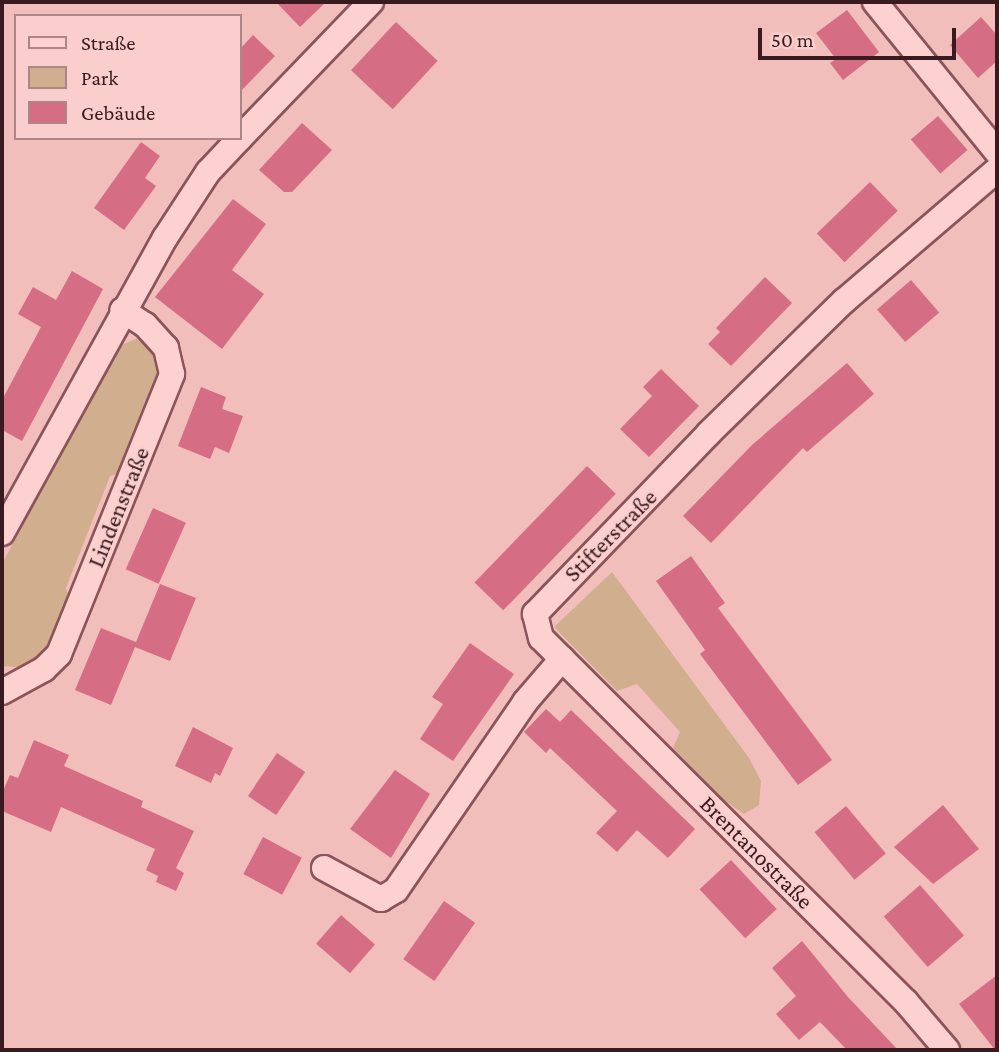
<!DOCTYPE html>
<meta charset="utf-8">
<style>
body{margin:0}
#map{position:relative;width:999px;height:1052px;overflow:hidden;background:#f2bebb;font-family:"Crimson Pro",serif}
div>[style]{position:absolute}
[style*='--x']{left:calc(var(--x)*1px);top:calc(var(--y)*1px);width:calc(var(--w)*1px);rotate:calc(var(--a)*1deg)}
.green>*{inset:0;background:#d1ae8e}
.building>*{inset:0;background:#d56d85;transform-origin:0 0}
.roads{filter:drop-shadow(2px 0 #8b535a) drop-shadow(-2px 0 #8b535a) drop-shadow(0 2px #8b535a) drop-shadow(0 -2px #8b535a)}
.minor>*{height:24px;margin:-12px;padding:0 12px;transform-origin:12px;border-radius:12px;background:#fcd1cf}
span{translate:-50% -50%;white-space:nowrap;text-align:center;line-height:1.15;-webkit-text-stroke:5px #f9cecc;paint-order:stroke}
.street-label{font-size:24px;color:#391a1f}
.frame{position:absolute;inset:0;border:4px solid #391a1f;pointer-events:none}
.legend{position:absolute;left:14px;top:14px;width:228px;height:126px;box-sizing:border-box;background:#f9cecc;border:2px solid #ac8687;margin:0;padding:9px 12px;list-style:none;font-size:21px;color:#391a1f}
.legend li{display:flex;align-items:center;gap:14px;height:35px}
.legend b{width:35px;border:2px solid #ac8687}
.scale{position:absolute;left:758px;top:28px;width:198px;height:32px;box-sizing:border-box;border:4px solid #391a1f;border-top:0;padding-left:9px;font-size:21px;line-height:24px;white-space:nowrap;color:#391a1f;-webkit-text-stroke:5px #f9cecc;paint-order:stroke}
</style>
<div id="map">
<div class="green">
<i style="clip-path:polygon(138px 338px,159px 358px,163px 372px,124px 472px,110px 476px,66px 588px,71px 605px,55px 644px,26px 668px,2px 666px,2px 564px,117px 347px)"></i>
<i style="clip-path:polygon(612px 572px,749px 758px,761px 781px,759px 805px,744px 814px,724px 800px,673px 748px,680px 732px,637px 684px,617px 691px,554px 627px)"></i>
</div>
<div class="building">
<i style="clip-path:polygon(276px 2px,326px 2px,300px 27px)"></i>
<i style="clip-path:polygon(847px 10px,879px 52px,843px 80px,830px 63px,836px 59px,816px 33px)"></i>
<i style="clip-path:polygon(981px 17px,997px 35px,997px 61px,978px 78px,950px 45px)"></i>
<i style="left:396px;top:22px;width:57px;height:66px;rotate:43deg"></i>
<i style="clip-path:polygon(253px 35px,275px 56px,240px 92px,240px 49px)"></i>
<i style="left:938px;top:116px;width:45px;height:36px;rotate:49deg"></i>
<i style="clip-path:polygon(302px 123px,332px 150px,292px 192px,284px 192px,259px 170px)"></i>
<i style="clip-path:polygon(141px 142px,160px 156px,145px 178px,156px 186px,124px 230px,94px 208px)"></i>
<i style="left:870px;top:182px;width:40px;height:74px;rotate:46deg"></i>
<i style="clip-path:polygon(233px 199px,266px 224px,232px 270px,264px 294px,222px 349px,155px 297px)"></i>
<i style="clip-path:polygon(72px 271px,103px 289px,22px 441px,2px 430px,2px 400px,41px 327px,18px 314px,33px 287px,56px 300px)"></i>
<i style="clip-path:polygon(765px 277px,792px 303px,731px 366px,708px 344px,720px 332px,716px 328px)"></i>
<i style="left:911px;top:280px;width:43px;height:45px;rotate:49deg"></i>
<i style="clip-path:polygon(847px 363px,874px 394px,807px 452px,803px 448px,711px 543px,683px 516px,752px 445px)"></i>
<i style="clip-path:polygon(661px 369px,699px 406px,649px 457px,620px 429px,652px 396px,643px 387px)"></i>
<i style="clip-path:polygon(201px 387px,226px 397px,222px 409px,243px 416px,229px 453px,215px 447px,210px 459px,178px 446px)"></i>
<i style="left:587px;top:466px;width:40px;height:162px;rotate:44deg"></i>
<i style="left:153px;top:508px;width:36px;height:67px;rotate:24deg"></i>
<i style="clip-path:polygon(691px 556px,725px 603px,718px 608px,832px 760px,798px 785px,700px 654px,705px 650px,656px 581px)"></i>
<i style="clip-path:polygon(160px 584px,196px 598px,170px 661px,135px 647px,111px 705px,75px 690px,101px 628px,136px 642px)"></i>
<i style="clip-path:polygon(470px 643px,514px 674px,453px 761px,420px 739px,443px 704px,432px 697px)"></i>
<i style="clip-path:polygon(546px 709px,560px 722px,571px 710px,695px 829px,668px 858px,637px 830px,617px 852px,596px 833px,617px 811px,550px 748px,546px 753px,524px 732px)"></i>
<i style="clip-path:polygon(193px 727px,233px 748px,220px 776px,215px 773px,211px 783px,175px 766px)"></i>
<i style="clip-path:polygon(34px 740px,69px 755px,64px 766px,143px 801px,141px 807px,194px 831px,176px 868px,184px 873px,176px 891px,156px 882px,158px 876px,146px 870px,155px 849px,61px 807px,51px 832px,2px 811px,2px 793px,10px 775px,18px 778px)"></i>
<i style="left:277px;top:753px;width:34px;height:52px;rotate:34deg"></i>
<i style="clip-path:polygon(395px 770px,430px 794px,391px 858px,350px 829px)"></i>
<i style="clip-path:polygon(943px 805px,979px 849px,933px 884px,894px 847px)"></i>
<i style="left:846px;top:806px;width:62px;height:41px;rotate:50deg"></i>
<i style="left:263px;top:837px;width:44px;height:42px;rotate:28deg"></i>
<i style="left:731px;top:860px;width:67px;height:43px;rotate:47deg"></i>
<i style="left:920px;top:885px;width:67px;height:48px;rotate:49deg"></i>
<i style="left:444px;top:901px;width:38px;height:71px;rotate:35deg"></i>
<i style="left:341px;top:915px;width:45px;height:38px;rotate:41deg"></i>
<i style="clip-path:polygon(802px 941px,848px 997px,898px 1050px,847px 1050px,820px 1022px,799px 1040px,776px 1014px,796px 996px,772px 968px)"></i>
<i style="clip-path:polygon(997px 975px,997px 1050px,995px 1050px,959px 1004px)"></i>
</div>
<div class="roads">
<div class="minor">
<i style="--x:875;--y:2;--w:193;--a:50.9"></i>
<i style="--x:240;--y:138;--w:189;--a:-46.1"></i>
<i style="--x:2;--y:533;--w:337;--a:-61.1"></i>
<i style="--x:165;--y:238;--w:79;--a:-56.9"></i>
<i style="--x:208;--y:172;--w:47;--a:-46.7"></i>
<i style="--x:2;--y:692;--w:48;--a:-28.7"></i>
<i style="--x:44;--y:669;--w:21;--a:-45"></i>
<i style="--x:59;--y:654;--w:302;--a:-68"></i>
<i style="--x:172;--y:374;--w:27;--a:-103"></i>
<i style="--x:166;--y:348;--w:31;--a:-132"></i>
<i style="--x:145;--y:325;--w:27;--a:-147"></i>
<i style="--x:324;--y:868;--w:65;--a:28.5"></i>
<i style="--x:381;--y:899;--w:17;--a:-31"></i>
<i style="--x:396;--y:890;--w:228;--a:-55.5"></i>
<i style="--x:525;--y:702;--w:57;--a:-49.3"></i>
<i style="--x:947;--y:1050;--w:63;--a:-130.5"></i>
<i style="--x:906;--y:1002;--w:515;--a:-135.08"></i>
<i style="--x:541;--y:638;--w:25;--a:-104"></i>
<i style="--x:535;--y:614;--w:251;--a:-46.1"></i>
<i style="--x:709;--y:433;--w:189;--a:-44.4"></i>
<i style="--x:844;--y:301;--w:201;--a:-40.6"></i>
</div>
</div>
<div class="street-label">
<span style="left:118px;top:507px;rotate:-68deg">Lindenstraße</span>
<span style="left:610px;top:535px;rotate:-45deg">Stifterstraße</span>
<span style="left:757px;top:852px;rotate:45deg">Brentanostraße</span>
</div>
<div class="frame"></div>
<ul class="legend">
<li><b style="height:9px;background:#fcd1cf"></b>Straße</li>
<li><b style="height:19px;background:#d1ae8e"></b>Park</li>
<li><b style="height:19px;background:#d56d85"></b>Gebäude</li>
</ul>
<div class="scale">50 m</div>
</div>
